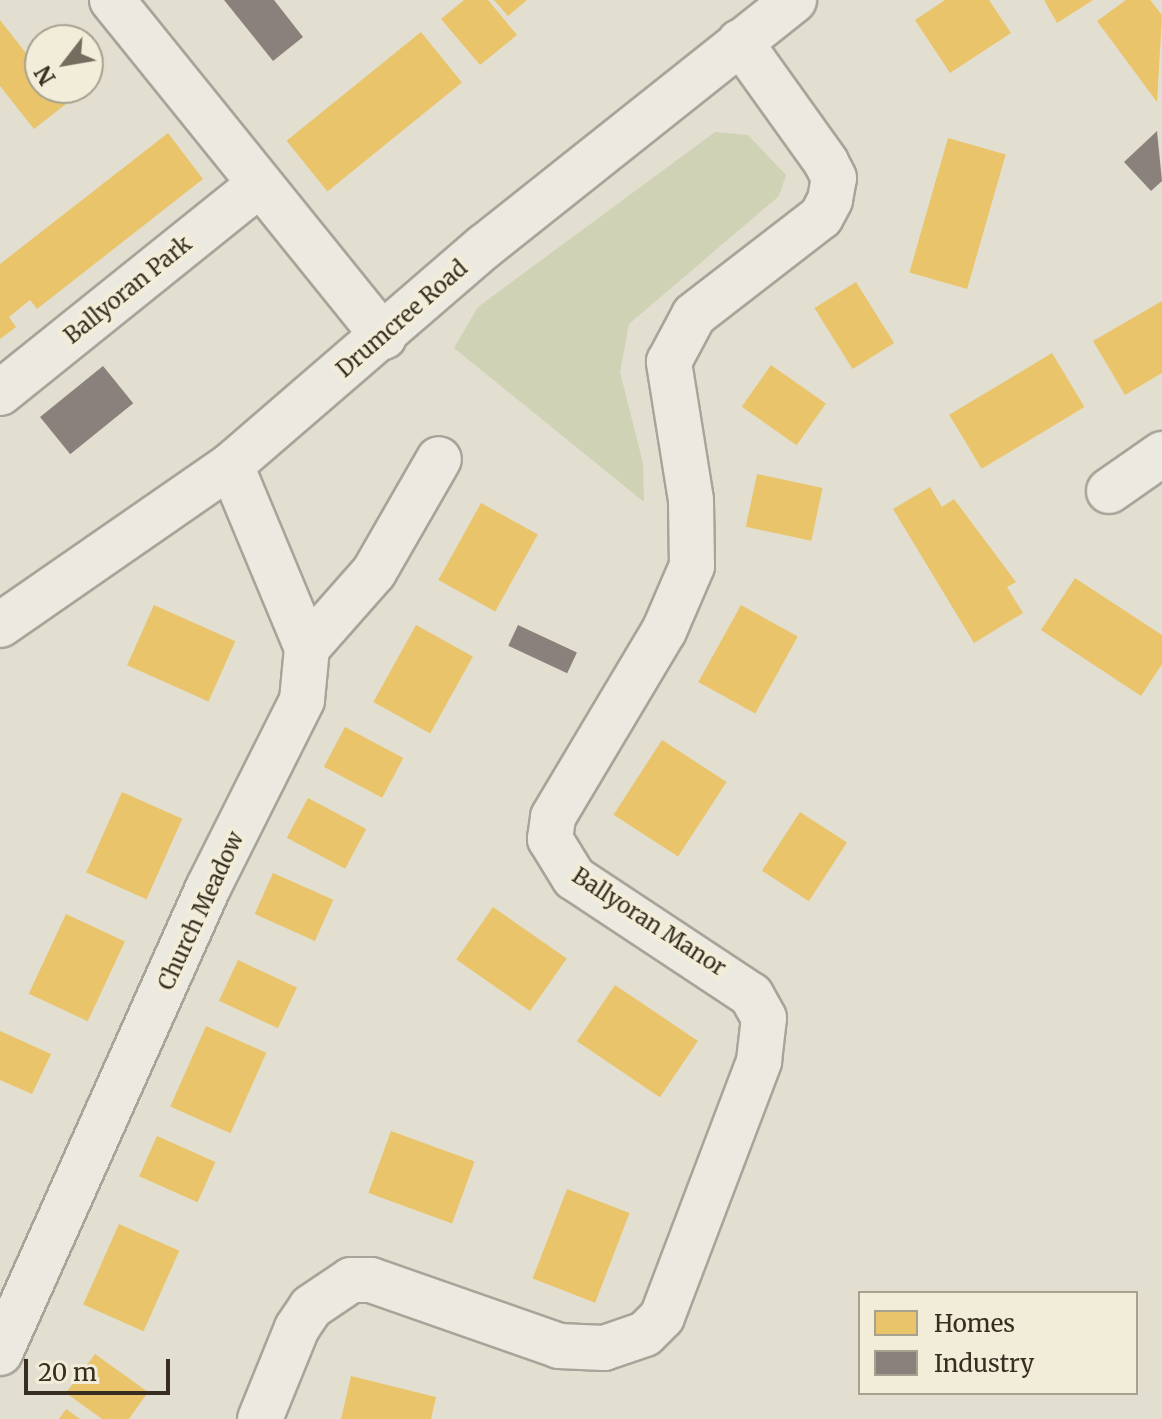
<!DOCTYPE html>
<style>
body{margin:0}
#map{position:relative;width:1162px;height:1419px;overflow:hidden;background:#e2dfd1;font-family:Merriweather,serif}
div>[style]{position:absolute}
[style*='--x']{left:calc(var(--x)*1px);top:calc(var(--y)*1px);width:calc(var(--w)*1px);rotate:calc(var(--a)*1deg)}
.green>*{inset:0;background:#cfd2b5}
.homes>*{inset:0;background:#e9c46a;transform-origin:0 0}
.industry>*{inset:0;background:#8a817c;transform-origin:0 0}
.roads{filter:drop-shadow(2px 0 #a8a499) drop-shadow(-2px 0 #a8a499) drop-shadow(0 2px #a8a499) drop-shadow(0 -2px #a8a499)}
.minor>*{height:44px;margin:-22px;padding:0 22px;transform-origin:22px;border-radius:22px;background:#ece9e1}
span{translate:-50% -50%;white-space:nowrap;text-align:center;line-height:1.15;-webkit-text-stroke:8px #f2edd8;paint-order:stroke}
.street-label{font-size:22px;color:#372e21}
.legend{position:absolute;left:858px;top:1291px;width:280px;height:104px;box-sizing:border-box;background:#f2edd8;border:2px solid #a7a18f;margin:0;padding:10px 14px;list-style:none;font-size:24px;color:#372e21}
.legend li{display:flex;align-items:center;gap:16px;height:40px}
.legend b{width:40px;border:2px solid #a7a18f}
.north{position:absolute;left:24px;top:24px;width:80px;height:80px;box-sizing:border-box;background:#f2edd8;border:2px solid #a7a18f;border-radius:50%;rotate:239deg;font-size:22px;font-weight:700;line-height:32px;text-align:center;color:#372e21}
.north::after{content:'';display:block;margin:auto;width:28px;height:36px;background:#736c5f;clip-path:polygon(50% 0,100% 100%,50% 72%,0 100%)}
.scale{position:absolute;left:24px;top:1359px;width:146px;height:36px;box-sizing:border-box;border:4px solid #372e21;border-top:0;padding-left:10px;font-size:24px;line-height:28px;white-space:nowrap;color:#372e21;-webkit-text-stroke:6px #f2edd8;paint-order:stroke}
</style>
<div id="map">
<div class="green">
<i style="clip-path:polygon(715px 132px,748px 135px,786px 175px,779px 196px,629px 324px,620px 372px,643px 463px,644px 502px,454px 348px,478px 307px)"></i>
</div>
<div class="homes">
<i style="clip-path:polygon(464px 0,488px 0,517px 35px,480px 65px,441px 19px)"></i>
<i style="clip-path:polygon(494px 0,527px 0,508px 16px)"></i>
<i style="clip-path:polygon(945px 0,989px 0,1011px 33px,950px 73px,915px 20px)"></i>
<i style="clip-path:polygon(1044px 0,1093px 0,1057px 23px)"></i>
<i style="clip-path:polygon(1126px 0,1150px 0,1162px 15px,1157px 102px,1097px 21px)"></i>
<i style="clip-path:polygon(0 20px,40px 71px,40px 88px,54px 88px,66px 104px,34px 129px,0 86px)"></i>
<i style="left:421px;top:32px;width:65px;height:173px;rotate:51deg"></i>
<i style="clip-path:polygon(168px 133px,203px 179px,37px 309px,30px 300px,9px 317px,16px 327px,0 339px,0 264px)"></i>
<i style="left:948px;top:138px;width:60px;height:140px;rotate:16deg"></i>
<i style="left:856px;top:282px;width:72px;height:49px;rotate:58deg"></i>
<i style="clip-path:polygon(1162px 301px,1162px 373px,1125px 395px,1093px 341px)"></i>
<i style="left:1052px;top:353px;width:63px;height:120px;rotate:59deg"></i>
<i style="left:771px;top:365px;width:67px;height:51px;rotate:35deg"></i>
<i style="left:757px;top:474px;width:67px;height:54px;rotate:12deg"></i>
<i style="clip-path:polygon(930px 487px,942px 507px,954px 499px,1016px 582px,1007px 587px,1023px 613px,974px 643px,893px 509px)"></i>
<i style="left:481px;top:503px;width:65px;height:88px;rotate:29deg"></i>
<i style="clip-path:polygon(1075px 578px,1162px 635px,1162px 664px,1141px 696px,1041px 630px)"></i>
<i style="left:154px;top:605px;width:89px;height:66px;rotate:24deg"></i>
<i style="left:741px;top:605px;width:65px;height:88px;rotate:29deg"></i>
<i style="left:416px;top:625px;width:65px;height:88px;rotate:29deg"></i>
<i style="left:345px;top:727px;width:66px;height:45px;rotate:28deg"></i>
<i style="left:662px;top:740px;width:77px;height:89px;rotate:33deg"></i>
<i style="left:122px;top:792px;width:66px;height:88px;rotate:24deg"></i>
<i style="left:308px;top:798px;width:66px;height:45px;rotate:28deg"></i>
<i style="left:800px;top:812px;width:56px;height:70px;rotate:33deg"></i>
<i style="left:273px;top:873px;width:66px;height:45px;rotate:24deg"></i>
<i style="left:493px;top:907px;width:90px;height:64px;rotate:35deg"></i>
<i style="left:66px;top:914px;width:65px;height:88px;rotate:25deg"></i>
<i style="left:238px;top:960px;width:65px;height:45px;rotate:25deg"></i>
<i style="left:615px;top:985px;width:100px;height:68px;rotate:34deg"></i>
<i style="left:206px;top:1026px;width:66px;height:88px;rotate:24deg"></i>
<i style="clip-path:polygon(0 1031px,51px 1054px,32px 1094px,0 1080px)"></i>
<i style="left:391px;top:1131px;width:89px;height:66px;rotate:20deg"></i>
<i style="left:157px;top:1136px;width:64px;height:44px;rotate:24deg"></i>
<i style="left:567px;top:1189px;width:67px;height:96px;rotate:21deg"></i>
<i style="left:119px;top:1224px;width:66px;height:88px;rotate:24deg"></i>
<i style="clip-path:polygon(95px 1354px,148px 1392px,129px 1419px,102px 1419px,66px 1393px)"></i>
<i style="clip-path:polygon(351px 1376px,436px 1397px,431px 1419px,341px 1419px)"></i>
<i style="clip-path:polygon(66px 1409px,80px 1419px,59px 1419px)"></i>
</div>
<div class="industry">
<i style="clip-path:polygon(224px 0,274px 0,303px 37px,273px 61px)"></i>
<i style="clip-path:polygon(1157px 131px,1162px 181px,1151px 191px,1124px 162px)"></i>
<i style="left:103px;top:366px;width:48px;height:81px;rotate:51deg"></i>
<i style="left:518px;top:625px;width:65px;height:23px;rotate:25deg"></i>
</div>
<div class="roads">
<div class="minor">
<i style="--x:112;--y:0;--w:433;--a:51.1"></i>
<i style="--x:0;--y:393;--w:329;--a:-38.8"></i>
<i style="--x:1109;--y:491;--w:65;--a:-34.9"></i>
<i style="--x:0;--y:625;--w:281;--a:-34.7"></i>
<i style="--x:231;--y:465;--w:335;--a:-40.8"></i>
<i style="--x:485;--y:246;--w:395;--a:-38.5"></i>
<i style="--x:307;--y:648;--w:101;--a:-48.6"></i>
<i style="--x:374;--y:572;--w:130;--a:-60.1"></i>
<i style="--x:0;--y:1353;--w:509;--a:-65.9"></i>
<i style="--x:208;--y:888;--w:210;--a:-63.4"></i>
<i style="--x:302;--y:700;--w:52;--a:-84.5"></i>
<i style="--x:307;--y:648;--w:198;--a:-112.6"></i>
<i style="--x:260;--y:1419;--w:98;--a:-67.9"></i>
<i style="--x:297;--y:1328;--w:25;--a:-56"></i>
<i style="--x:311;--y:1307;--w:48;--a:-34"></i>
<i style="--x:351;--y:1280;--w:20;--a:0"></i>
<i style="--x:371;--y:1280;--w:199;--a:19.3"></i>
<i style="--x:559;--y:1346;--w:45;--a:2.5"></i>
<i style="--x:604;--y:1348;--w:43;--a:-18.9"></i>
<i style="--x:645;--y:1334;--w:24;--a:-45"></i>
<i style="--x:662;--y:1317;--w:274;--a:-69.2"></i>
<i style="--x:759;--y:1061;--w:43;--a:-83.4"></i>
<i style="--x:764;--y:1018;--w:26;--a:-119"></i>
<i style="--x:751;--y:995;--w:212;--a:-146.5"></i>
<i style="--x:574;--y:878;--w:46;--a:-121.6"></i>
<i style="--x:550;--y:839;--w:22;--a:-82"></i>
<i style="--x:553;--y:817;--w:217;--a:-59.2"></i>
<i style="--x:664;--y:631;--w:71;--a:-66.7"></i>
<i style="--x:692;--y:566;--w:66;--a:-90.9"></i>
<i style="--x:691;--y:500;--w:140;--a:-99.1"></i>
<i style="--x:669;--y:362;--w:53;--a:-62"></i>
<i style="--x:694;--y:315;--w:160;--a:-37.7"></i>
<i style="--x:821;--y:217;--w:19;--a:-62"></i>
<i style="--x:830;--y:200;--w:22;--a:-80"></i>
<i style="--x:834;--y:178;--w:18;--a:-117"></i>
<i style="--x:826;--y:162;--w:148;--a:-125.6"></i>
</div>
</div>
<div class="street-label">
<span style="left:128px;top:290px;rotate:-39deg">Ballyoran Park</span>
<span style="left:402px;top:319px;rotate:-41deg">Drumcree Road</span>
<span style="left:201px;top:911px;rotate:-65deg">Church Meadow</span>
<span style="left:649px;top:922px;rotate:33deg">Ballyoran Manor</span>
</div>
<ul class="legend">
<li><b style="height:22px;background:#e9c46a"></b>Homes</li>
<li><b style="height:22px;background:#8a817c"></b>Industry</li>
</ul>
<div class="north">N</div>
<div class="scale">20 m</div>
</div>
